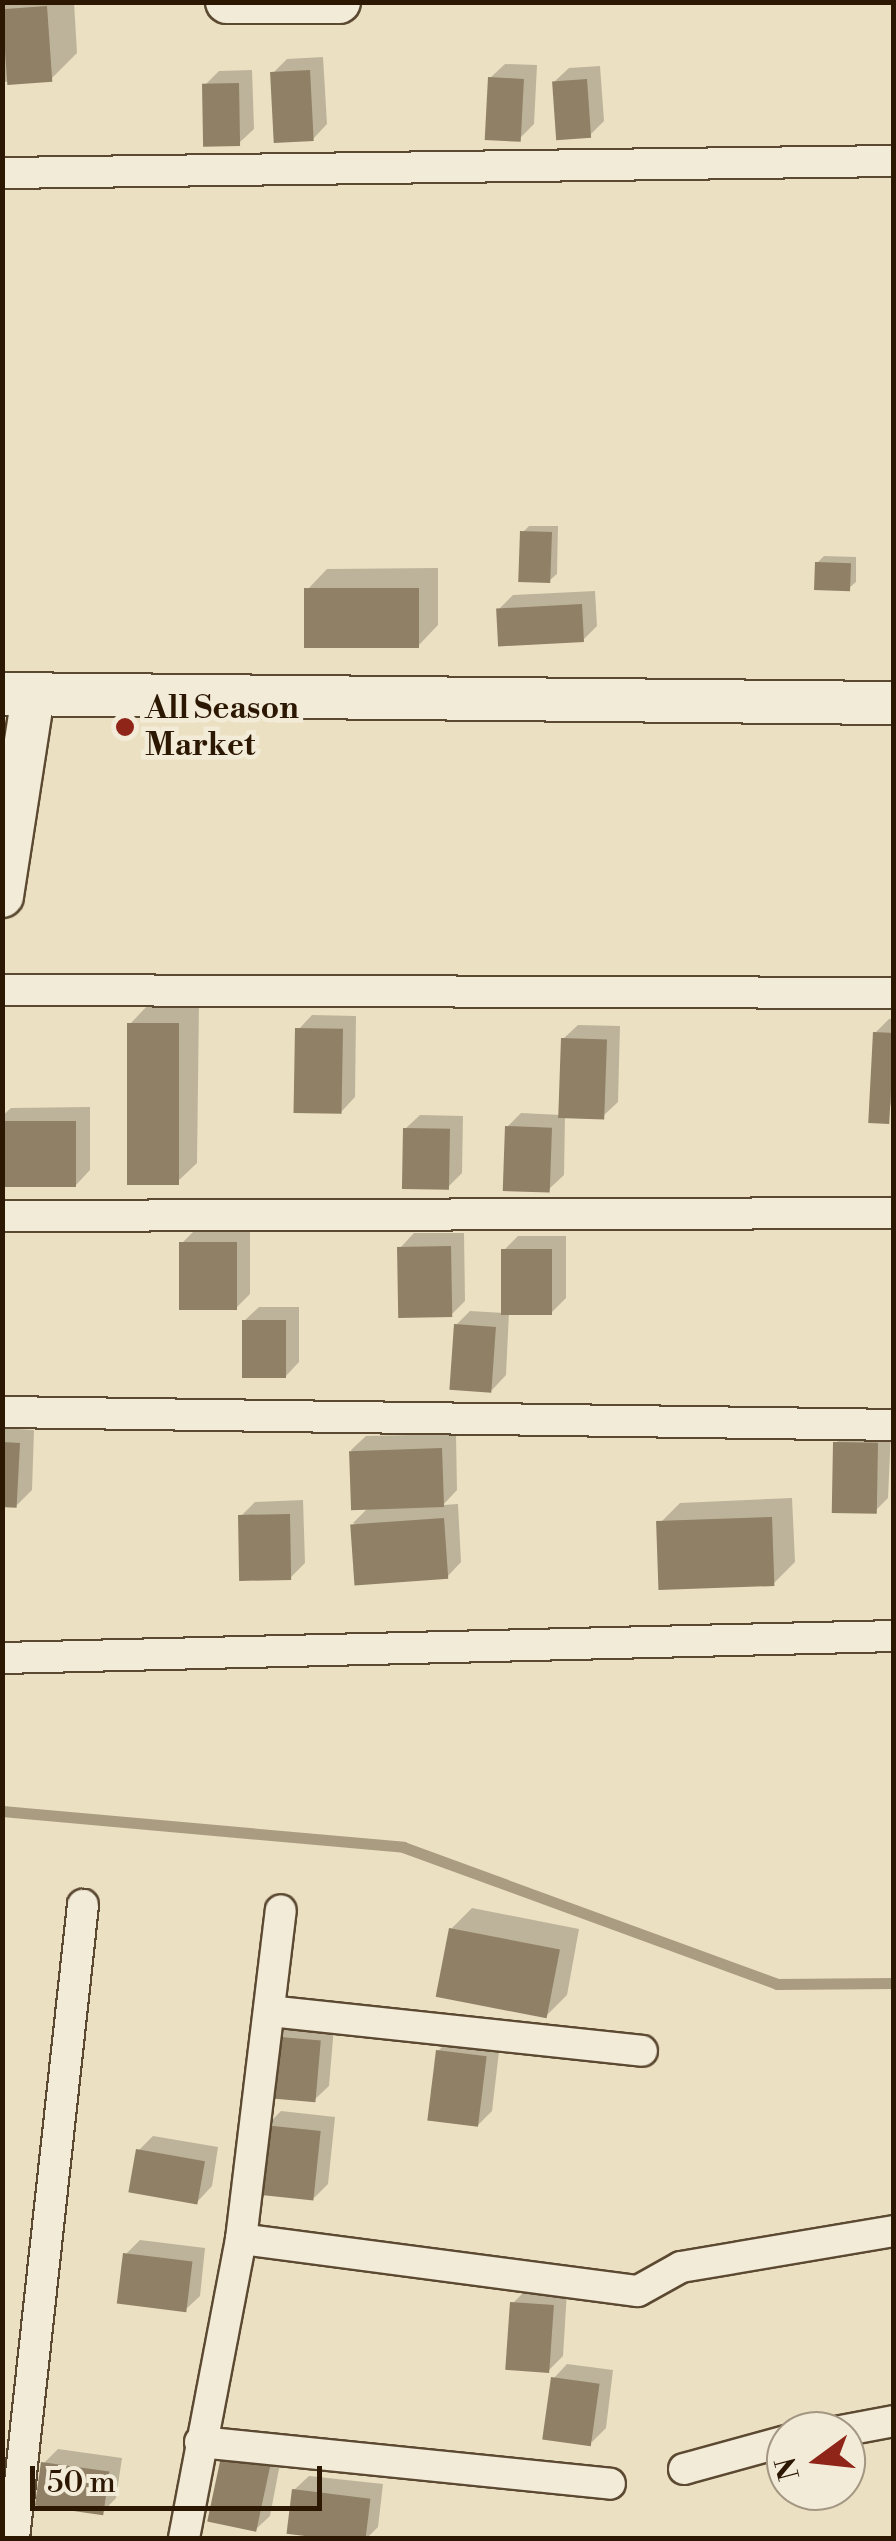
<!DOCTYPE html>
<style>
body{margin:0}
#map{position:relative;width:896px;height:2541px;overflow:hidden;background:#ebe0c1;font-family:"Libre Bodoni",serif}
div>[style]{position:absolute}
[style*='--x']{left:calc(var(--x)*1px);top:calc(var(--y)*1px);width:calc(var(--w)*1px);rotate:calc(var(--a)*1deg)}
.shadow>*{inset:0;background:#0003}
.stream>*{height:11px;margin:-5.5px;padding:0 5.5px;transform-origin:5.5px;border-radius:5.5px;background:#aa9c80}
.building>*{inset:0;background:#8f8066;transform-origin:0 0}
.roads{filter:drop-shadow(2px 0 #5c4932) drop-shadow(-2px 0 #5c4932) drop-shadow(0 2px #5c4932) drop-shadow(0 -2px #5c4932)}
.street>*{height:30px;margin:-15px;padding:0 15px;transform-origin:15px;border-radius:15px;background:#f2ebd7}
.secondary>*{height:42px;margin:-21px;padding:0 21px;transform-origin:21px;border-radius:21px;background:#f2ebd7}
.dots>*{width:28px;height:28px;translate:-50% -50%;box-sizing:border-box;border:5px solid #f2ebd7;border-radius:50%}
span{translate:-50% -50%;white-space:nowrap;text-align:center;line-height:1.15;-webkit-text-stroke:9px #f2ebd7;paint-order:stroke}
.poi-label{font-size:32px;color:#2c1703;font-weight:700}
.left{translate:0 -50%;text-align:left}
.frame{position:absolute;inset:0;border:5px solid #2c1703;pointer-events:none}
.north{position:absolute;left:766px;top:2411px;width:100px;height:100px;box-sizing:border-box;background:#f2ebd7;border:2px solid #a39682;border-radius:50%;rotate:255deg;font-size:28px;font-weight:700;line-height:40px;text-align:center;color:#2c1703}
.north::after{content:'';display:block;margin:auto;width:35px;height:45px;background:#8f2418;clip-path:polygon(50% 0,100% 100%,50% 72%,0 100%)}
.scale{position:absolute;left:30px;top:2466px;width:292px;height:45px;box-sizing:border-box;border:5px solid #2c1703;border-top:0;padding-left:12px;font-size:30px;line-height:35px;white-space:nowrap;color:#2c1703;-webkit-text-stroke:8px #f2ebd7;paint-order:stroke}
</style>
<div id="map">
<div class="shadow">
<i style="clip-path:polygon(2px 2px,74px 2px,77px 53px,51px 79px,2px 82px)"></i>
<i style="clip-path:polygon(323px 57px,327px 124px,313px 139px,273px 73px,287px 59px)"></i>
<i style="clip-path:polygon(505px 64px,537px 65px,534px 124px,520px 138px,490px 78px)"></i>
<i style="clip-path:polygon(600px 66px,604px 121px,590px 135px,554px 82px,569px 68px)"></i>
<i style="clip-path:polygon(252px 70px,254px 129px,239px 143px,205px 85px,219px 71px)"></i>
<i style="clip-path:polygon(529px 526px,558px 526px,557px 574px,550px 580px,523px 532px)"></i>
<i style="clip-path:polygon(824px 556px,856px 557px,856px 582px,849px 588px,817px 563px)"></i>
<i style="clip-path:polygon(438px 568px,438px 625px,418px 646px,307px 590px,327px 569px)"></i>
<i style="clip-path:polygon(595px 591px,597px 626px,583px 640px,499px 609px,513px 595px)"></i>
<i style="clip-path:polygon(150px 1003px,199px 1004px,197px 1163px,176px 1183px,130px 1024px)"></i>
<i style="clip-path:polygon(312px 1015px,356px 1016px,355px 1097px,341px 1112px,298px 1030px)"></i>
<i style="clip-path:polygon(889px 1019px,894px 1019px,894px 1121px,875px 1033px)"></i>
<i style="clip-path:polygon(578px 1025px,620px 1026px,618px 1102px,603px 1116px,565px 1115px,564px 1175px,549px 1189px,507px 1127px,521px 1113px,561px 1115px,563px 1039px)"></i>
<i style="clip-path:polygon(90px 1107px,90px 1170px,76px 1185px,2px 1185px,2px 1116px,11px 1108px)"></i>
<i style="clip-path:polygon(420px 1115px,463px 1116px,462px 1173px,448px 1187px,405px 1129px)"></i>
<i style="clip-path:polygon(196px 1229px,250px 1229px,250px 1294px,236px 1308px,182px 1243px)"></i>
<i style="clip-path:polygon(414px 1233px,464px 1233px,465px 1301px,451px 1315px,400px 1248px)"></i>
<i style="clip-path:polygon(518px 1236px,566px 1236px,566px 1298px,552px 1312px,509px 1312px,506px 1375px,492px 1390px,456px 1325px,470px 1311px,504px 1313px,504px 1250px)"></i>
<i style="clip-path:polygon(259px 1307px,299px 1307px,299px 1362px,285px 1377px,244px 1321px)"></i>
<i style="clip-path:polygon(2px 1428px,34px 1430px,32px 1490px,17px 1505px,2px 1504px)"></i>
<i style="clip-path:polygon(850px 1428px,891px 1430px,888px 1498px,874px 1512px,836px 1443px)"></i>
<i style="clip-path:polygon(456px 1434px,457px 1490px,443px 1505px,458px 1504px,461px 1562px,447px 1577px,353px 1523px,370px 1506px,351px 1450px,366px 1436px)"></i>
<i style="clip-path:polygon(792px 1498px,795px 1562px,774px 1583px,659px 1524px,680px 1503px)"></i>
<i style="clip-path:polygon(303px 1500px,305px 1563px,290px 1578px,241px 1516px,255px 1502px)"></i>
<i style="clip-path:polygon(472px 1908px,579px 1929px,567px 1995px,546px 2016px,451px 1929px)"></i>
<i style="clip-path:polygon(286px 2023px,334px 2027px,329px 2086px,314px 2100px,272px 2037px)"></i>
<i style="clip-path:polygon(453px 2037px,500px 2043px,492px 2111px,478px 2125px,438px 2051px)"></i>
<i style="clip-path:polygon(281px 2111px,335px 2117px,328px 2184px,314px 2198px,266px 2126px)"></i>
<i style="clip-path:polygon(153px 2136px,218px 2147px,212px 2186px,198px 2201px,139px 2150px)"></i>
<i style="clip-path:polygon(140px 2240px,205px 2248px,200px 2296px,185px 2310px,126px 2254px)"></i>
<i style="clip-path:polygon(527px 2289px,567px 2291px,563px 2356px,549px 2370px,513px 2303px)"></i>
<i style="clip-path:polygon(567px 2364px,613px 2370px,606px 2428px,592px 2442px,553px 2379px)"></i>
<i style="clip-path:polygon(283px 2448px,270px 2516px,255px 2530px,211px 2520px)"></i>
<i style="clip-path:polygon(58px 2449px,122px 2458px,116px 2498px,102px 2513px,44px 2463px)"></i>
<i style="clip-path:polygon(309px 2476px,383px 2484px,378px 2527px,367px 2538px,289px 2532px,294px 2490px)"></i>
</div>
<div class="stream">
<i style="--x:2;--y:1811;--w:403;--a:5.1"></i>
<i style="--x:403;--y:1847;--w:398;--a:20.1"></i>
<i style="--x:777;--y:1984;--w:117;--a:-0.5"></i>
</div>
<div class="building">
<i style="left:47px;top:6px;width:76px;height:45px;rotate:86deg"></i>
<i style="left:310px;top:70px;width:71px;height:40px;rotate:87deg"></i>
<i style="left:488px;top:77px;width:36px;height:63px;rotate:3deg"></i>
<i style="left:587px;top:79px;width:59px;height:35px;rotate:86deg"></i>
<i style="left:239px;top:83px;width:63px;height:37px;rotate:89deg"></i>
<i style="left:520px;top:531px;width:32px;height:51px;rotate:2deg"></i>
<i style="left:815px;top:562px;width:36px;height:28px;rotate:2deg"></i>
<i style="left:304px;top:588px;width:115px;height:60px"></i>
<i style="left:582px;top:604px;width:38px;height:86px;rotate:87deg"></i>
<i style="left:127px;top:1023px;width:52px;height:162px"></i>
<i style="left:295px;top:1028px;width:48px;height:85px;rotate:1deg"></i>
<i style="left:873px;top:1032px;width:21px;height:91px;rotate:3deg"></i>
<i style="left:561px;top:1038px;width:46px;height:80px;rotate:2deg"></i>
<i style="left:2px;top:1121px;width:74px;height:66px"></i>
<i style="left:505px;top:1126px;width:47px;height:65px;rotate:2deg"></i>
<i style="left:403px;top:1128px;width:47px;height:61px;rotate:1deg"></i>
<i style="left:179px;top:1242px;width:58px;height:68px"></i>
<i style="left:451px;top:1246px;width:71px;height:54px;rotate:89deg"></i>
<i style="left:501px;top:1249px;width:51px;height:66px"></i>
<i style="left:242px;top:1320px;width:44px;height:58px"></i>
<i style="left:454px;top:1324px;width:42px;height:66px;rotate:4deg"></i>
<i style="left:2px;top:1442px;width:18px;height:65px;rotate:3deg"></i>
<i style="left:833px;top:1442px;width:45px;height:71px;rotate:1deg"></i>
<i style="left:442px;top:1448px;width:59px;height:93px;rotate:88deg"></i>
<i style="left:290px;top:1514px;width:66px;height:52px;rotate:89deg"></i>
<i style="left:772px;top:1517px;width:69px;height:116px;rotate:88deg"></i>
<i style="left:444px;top:1518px;width:61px;height:94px;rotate:86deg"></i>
<i style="left:449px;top:1928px;width:113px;height:70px;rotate:11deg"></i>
<i style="left:269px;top:2036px;width:52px;height:62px;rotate:5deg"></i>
<i style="left:436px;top:2050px;width:51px;height:71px;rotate:7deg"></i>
<i style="left:264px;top:2125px;width:57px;height:70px;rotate:6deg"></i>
<i style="left:136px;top:2149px;width:70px;height:44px;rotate:10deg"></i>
<i style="left:123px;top:2253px;width:70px;height:51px;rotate:7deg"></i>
<i style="left:510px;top:2302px;width:44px;height:68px;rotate:4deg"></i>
<i style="left:551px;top:2377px;width:49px;height:63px;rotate:8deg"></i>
<i style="left:222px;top:2452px;width:50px;height:71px;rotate:12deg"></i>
<i style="left:41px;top:2462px;width:69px;height:44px;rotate:8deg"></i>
<i style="left:292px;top:2489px;width:79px;height:45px;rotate:7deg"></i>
</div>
<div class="roads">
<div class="street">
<i style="--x:2;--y:173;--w:892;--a:-0.77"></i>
<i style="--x:2;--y:990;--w:892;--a:0.19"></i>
<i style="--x:2;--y:1216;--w:892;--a:-0.19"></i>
<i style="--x:2;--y:1412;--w:892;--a:0.83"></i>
<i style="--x:2;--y:1658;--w:892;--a:-1.41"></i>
<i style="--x:269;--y:2011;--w:375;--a:6.1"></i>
<i style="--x:241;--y:2239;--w:400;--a:7.5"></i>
<i style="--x:638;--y:2291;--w:49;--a:-29.2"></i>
<i style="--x:681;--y:2267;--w:216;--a:-9.6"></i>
<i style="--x:841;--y:2431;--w:54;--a:-10.7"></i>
<i style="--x:200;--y:2442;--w:412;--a:5.8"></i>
<i style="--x:684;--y:2469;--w:106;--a:-15.4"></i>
<i style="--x:14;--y:2538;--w:637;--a:-83.78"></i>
<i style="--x:184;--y:2538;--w:304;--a:-79.2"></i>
<i style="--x:241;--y:2239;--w:331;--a:-83.1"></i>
</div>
<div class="secondary">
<i style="--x:227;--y:2;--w:112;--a:0"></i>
<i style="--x:2;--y:694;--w:892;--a:0.58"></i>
<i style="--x:2;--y:896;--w:203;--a:-81.2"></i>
</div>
</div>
<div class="dots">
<i style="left:125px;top:727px;background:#8f2418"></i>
</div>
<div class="poi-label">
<span class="left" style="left:145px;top:727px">All Season<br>Market</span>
</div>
<div class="frame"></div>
<div class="north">N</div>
<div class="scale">50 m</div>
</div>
